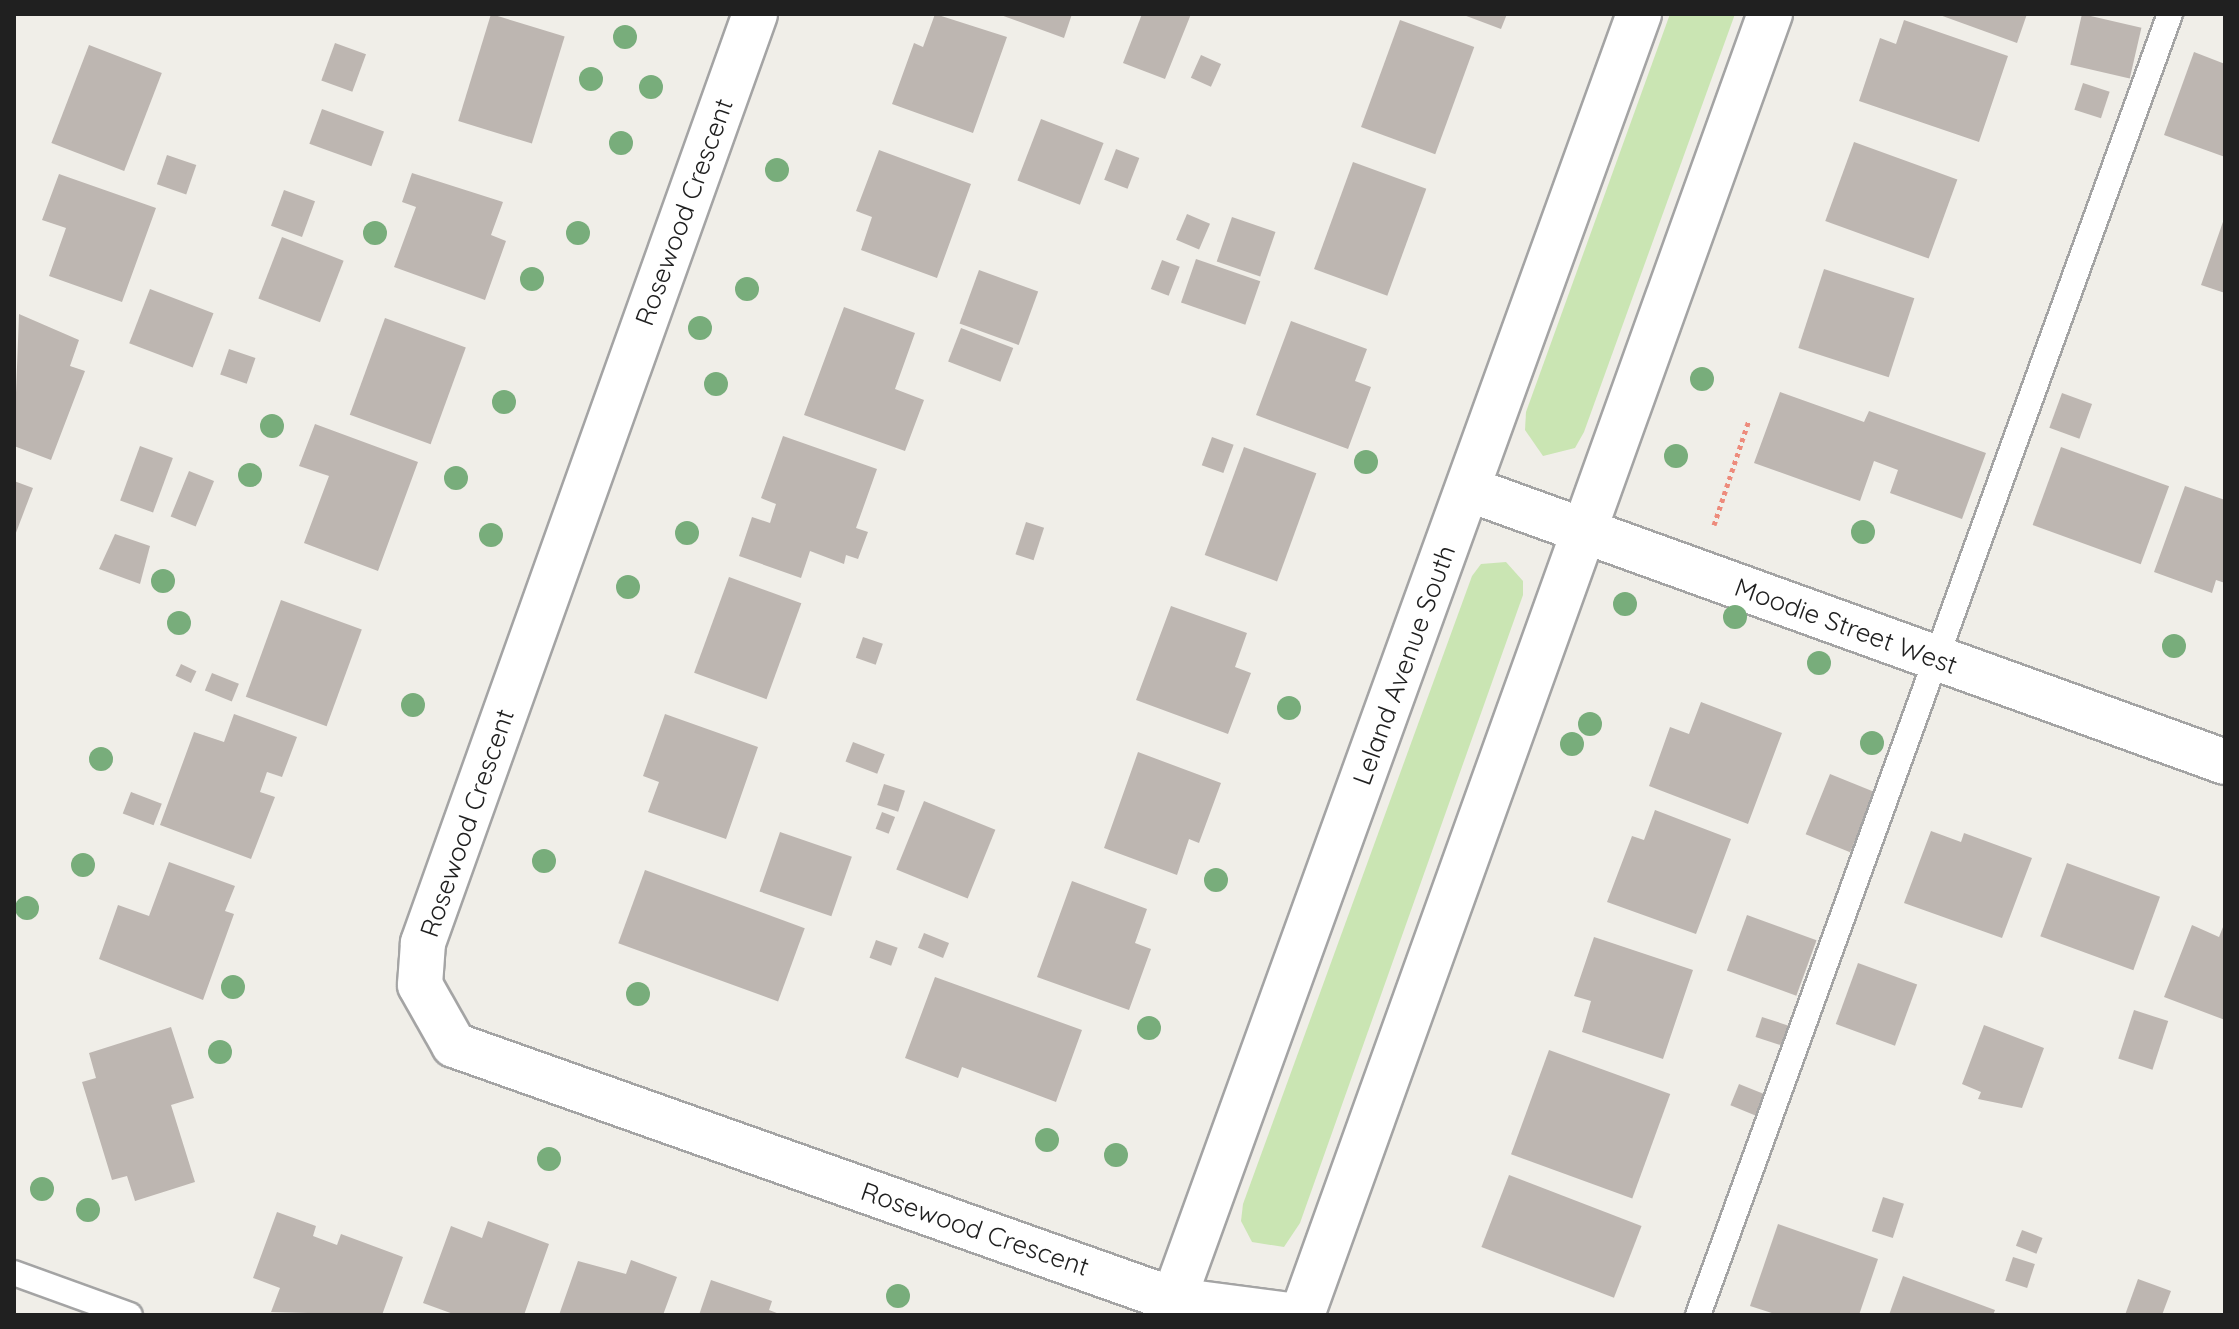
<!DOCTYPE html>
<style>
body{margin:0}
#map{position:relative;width:2239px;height:1329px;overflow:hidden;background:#f0eee8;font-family:Quicksand,sans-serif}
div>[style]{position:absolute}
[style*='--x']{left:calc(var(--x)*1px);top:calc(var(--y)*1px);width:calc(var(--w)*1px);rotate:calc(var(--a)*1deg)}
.grass>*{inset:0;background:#cae5b3}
.building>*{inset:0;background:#bdb6b1;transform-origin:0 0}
.path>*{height:5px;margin-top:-2.5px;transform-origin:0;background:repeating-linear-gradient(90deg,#ed8b7c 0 4px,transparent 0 8px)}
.roads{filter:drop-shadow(2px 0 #a4a4a4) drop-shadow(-2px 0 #a4a4a4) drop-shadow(0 2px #a4a4a4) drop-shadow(0 -2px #a4a4a4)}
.service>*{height:24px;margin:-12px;padding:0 12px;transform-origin:12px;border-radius:12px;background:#fff}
.minor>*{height:44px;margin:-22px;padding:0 22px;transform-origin:22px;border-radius:22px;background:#fff}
.trees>*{width:24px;height:24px;margin:-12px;border-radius:50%;background:#78ad7b}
span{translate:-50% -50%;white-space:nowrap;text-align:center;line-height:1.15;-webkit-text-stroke:6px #fff;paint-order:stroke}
.street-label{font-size:26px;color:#202020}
.frame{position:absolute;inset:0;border:16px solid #202020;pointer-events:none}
</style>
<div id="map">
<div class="grass">
<i style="clip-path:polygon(1670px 14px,1735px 14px,1584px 432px,1575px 448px,1543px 456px,1525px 430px,1526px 412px)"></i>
<i style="clip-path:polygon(1506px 562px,1523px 581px,1523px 595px,1300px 1223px,1284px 1247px,1252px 1242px,1241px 1221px,1243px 1204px,1472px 576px,1481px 564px)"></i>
</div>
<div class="building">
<i style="left:491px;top:14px;width:77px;height:112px;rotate:17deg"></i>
<i style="clip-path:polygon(935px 14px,1007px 37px,973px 133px,892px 104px,914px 43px,923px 47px)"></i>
<i style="clip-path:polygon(998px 14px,1072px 14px,1064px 38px)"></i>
<i style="clip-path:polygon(1142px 14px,1191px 14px,1165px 79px,1123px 63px)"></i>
<i style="clip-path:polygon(1461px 14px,1507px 14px,1501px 29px)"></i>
<i style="clip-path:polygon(1937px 14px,2027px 14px,2017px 43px)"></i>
<i style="left:2082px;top:14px;width:61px;height:52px;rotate:13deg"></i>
<i style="left:1400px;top:20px;width:79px;height:114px;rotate:20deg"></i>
<i style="clip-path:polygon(1904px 20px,2008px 56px,1979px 142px,1859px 101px,1880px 38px,1896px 44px)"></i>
<i style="left:335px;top:43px;width:33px;height:40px;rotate:20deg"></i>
<i style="left:89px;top:45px;width:78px;height:105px;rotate:21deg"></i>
<i style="clip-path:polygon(2194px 52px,2225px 64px,2225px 157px,2164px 135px)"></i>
<i style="left:1201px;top:55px;width:22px;height:25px;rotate:24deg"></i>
<i style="left:2083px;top:83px;width:28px;height:28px;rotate:18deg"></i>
<i style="left:322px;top:109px;width:66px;height:37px;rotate:20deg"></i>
<i style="left:1041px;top:119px;width:67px;height:66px;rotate:21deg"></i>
<i style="left:1854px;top:142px;width:110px;height:84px;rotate:20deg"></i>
<i style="left:1116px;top:149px;width:25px;height:33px;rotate:21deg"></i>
<i style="clip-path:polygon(879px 150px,971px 184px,937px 278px,861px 250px,872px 217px,856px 211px)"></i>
<i style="left:167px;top:155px;width:31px;height:31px;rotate:19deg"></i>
<i style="left:1353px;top:162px;width:78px;height:114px;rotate:20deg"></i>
<i style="clip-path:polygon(412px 173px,503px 202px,491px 235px,506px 241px,485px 300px,394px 267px,416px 207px,402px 202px)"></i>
<i style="clip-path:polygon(59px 174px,156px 208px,122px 302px,49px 276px,66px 228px,42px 220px)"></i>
<i style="left:284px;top:190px;width:33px;height:38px;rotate:20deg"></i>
<i style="left:1187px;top:214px;width:25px;height:28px;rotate:23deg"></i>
<i style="clip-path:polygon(2225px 216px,2225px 293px,2201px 285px)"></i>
<i style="left:1232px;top:217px;width:46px;height:47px;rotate:19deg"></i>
<i style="left:282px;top:237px;width:66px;height:66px;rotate:21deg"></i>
<i style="left:1196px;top:259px;width:68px;height:46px;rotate:19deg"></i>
<i style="left:1162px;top:260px;width:19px;height:31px;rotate:21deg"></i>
<i style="left:1824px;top:269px;width:95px;height:83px;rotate:18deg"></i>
<i style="left:979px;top:270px;width:63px;height:57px;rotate:20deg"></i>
<i style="left:150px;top:289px;width:68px;height:58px;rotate:21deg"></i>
<i style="clip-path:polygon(844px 307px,915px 333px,895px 389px,924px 400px,905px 451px,804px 415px)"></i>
<i style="clip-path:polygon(19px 314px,79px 340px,70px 366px,85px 371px,51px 460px,14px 446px)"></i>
<i style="left:385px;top:318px;width:86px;height:103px;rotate:20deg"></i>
<i style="clip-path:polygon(1291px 321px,1367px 349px,1355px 381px,1371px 387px,1348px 449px,1256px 415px)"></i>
<i style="left:961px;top:328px;width:56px;height:36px;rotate:21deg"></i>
<i style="left:229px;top:349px;width:28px;height:27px;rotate:19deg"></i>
<i style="clip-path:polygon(1780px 392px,1864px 422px,1869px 411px,1986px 453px,1962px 519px,1890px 493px,1898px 470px,1874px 461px,1860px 501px,1754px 463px)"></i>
<i style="left:2062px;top:393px;width:32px;height:37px;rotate:20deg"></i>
<i style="clip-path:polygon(315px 424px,418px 462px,378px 571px,304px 543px,329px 476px,299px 466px)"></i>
<i style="clip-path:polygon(783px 436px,877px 469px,856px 528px,868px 532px,858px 559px,846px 555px,844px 564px,810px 551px,801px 578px,739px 556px,752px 517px,770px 523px,776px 504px,761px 498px)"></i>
<i style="left:1212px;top:437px;width:23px;height:30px;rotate:20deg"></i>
<i style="left:140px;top:446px;width:35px;height:58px;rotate:20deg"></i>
<i style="left:1244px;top:447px;width:77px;height:115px;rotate:20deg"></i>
<i style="left:2061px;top:447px;width:115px;height:83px;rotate:20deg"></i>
<i style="left:189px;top:471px;width:27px;height:49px;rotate:22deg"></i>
<i style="clip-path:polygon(14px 481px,33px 488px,14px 538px)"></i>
<i style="clip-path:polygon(2185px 486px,2225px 500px,2225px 583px,2216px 580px,2212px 593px,2154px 572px)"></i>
<i style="left:1026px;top:522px;width:19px;height:34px;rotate:18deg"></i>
<i style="clip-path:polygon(115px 534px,150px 546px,140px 584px,99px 569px)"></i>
<i style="left:729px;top:577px;width:77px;height:102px;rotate:20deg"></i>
<i style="left:281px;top:600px;width:86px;height:103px;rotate:20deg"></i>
<i style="clip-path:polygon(1171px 606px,1247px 633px,1235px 667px,1251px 673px,1228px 734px,1136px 700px)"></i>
<i style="left:863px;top:637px;width:21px;height:22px;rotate:19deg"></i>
<i style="left:181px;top:664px;width:17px;height:13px;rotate:25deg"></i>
<i style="left:212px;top:673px;width:29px;height:19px;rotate:22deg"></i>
<i style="clip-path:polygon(1701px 702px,1782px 733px,1748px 824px,1649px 786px,1670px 727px,1689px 734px)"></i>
<i style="clip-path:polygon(234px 714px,297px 737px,282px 777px,267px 772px,260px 792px,275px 797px,251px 859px,160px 825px,194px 732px,224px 742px)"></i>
<i style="clip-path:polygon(665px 714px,758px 747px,726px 839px,648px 812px,659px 782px,643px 776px)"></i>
<i style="left:853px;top:742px;width:34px;height:21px;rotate:21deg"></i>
<i style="clip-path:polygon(1138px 752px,1221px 783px,1199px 843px,1189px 839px,1177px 875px,1104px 848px)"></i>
<i style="left:1830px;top:774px;width:48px;height:65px;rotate:22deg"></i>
<i style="left:884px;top:784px;width:22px;height:22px;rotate:18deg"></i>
<i style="left:131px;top:792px;width:33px;height:23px;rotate:21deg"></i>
<i style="left:924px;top:801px;width:77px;height:74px;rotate:22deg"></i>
<i style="clip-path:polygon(1655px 810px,1731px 839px,1696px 934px,1607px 902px,1632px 836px,1644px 840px)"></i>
<i style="left:882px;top:812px;width:14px;height:18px;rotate:21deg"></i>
<i style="clip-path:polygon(1931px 831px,1961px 842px,1964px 833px,2032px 858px,2002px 938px,1904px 903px)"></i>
<i style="left:780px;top:832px;width:76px;height:63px;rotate:19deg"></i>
<i style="clip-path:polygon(169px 862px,235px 886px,225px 911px,234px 914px,203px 1000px,99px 959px,118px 905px,149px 916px)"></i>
<i style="left:2067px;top:863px;width:99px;height:78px;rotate:20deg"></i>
<i style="left:645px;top:870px;width:170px;height:78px;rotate:20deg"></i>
<i style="clip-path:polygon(1072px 881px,1147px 909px,1135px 943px,1151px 949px,1129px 1010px,1037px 977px)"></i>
<i style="left:1747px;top:915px;width:74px;height:59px;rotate:20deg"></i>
<i style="clip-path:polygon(2225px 922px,2225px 1020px,2164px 997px,2192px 925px,2219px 937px)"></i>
<i style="left:924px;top:933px;width:27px;height:16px;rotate:22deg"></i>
<i style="clip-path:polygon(1594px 937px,1693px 970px,1663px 1059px,1582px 1032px,1591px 1001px,1574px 996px)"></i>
<i style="left:876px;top:940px;width:23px;height:19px;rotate:20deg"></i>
<i style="left:1858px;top:963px;width:63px;height:65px;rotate:20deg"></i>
<i style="clip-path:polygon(935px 977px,1082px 1030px,1056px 1102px,962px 1067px,958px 1078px,905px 1058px)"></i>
<i style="left:2134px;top:1010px;width:36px;height:51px;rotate:18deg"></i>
<i style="left:1762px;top:1017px;width:28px;height:21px;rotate:18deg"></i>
<i style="clip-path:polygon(1984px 1025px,2044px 1048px,2022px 1108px,1978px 1099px,1981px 1092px,1962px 1084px)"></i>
<i style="clip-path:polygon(171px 1027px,194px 1098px,171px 1105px,195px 1182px,135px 1201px,127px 1176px,112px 1180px,82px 1082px,96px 1078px,89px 1053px)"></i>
<i style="left:1549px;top:1050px;width:129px;height:111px;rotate:20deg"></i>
<i style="left:1739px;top:1084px;width:29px;height:23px;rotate:22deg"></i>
<i style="left:1509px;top:1175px;width:142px;height:77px;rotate:21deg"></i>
<i style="left:1883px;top:1197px;width:22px;height:36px;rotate:18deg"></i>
<i style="clip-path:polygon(277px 1212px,316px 1226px,313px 1236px,337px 1245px,341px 1234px,403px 1257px,382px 1315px,271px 1312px,280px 1288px,253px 1278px)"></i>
<i style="clip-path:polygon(488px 1221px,549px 1244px,524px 1315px,456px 1315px,423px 1303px,451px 1226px,482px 1238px)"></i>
<i style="clip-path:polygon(1778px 1224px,1878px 1259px,1859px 1315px,1778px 1315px,1750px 1306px)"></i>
<i style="left:2022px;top:1230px;width:22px;height:17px;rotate:21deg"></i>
<i style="left:2013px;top:1257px;width:23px;height:25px;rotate:18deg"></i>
<i style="clip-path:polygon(631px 1260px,677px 1277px,663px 1315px,559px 1315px,578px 1261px,626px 1274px)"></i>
<i style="clip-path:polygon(1903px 1276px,1995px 1310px,1993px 1315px,1889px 1315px)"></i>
<i style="clip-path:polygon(2138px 1279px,2171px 1291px,2162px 1315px,2125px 1315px)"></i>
<i style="clip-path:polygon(711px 1280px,772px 1301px,769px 1310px,782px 1315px,699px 1315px)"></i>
</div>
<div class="path">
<i style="--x:1714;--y:525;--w:111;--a:-71.6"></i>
</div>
<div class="roads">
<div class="service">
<i style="--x:14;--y:1273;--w:123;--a:19.9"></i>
<i style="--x:1698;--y:1315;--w:1384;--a:-70.06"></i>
</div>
<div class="minor">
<i style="--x:755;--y:14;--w:987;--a:109.67"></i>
<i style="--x:423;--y:943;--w:42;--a:94.1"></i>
<i style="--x:420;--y:985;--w:69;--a:60.5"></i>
<i style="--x:454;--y:1045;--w:764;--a:19.5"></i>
<i style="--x:1174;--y:1300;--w:116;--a:7.4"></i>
<i style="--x:1468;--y:489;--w:805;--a:19.83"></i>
<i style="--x:1168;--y:1315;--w:1384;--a:-70.1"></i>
<i style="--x:1302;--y:1315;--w:1383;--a:-70.22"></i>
</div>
</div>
<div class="trees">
<i style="left:625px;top:37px"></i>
<i style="left:591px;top:79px"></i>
<i style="left:651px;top:87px"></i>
<i style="left:621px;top:143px"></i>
<i style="left:777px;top:170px"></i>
<i style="left:375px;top:233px"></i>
<i style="left:578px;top:233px"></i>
<i style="left:532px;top:279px"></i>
<i style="left:747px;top:289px"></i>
<i style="left:700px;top:328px"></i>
<i style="left:1702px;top:379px"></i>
<i style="left:716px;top:384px"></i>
<i style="left:504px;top:402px"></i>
<i style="left:272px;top:426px"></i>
<i style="left:1676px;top:456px"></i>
<i style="left:1366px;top:462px"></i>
<i style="left:250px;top:475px"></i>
<i style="left:456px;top:478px"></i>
<i style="left:1863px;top:532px"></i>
<i style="left:687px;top:533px"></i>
<i style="left:491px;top:535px"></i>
<i style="left:163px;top:581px"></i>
<i style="left:628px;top:587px"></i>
<i style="left:1625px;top:604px"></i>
<i style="left:1735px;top:617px"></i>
<i style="left:179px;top:623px"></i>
<i style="left:2174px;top:646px"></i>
<i style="left:1819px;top:663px"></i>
<i style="left:413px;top:705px"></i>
<i style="left:1289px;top:708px"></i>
<i style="left:1590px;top:724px"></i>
<i style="left:1872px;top:743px"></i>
<i style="left:1572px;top:744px"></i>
<i style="left:101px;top:759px"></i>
<i style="left:544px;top:861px"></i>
<i style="left:83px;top:865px"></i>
<i style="left:1216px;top:880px"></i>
<i style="left:27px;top:908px"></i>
<i style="left:233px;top:987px"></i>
<i style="left:638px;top:994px"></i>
<i style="left:1149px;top:1028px"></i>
<i style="left:220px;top:1052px"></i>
<i style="left:1047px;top:1140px"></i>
<i style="left:1116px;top:1155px"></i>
<i style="left:549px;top:1159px"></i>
<i style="left:42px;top:1189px"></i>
<i style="left:88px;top:1210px"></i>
<i style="left:898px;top:1296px"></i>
</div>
<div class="street-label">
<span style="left:684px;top:212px;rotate:-70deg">Rosewood Crescent</span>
<span style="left:1846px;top:626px;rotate:20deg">Moodie Street West</span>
<span style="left:1404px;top:665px;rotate:-70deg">Leland Avenue South</span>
<span style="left:467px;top:823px;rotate:-71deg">Rosewood Crescent</span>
<span style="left:975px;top:1229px;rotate:19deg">Rosewood Crescent</span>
</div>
<div class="frame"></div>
</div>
